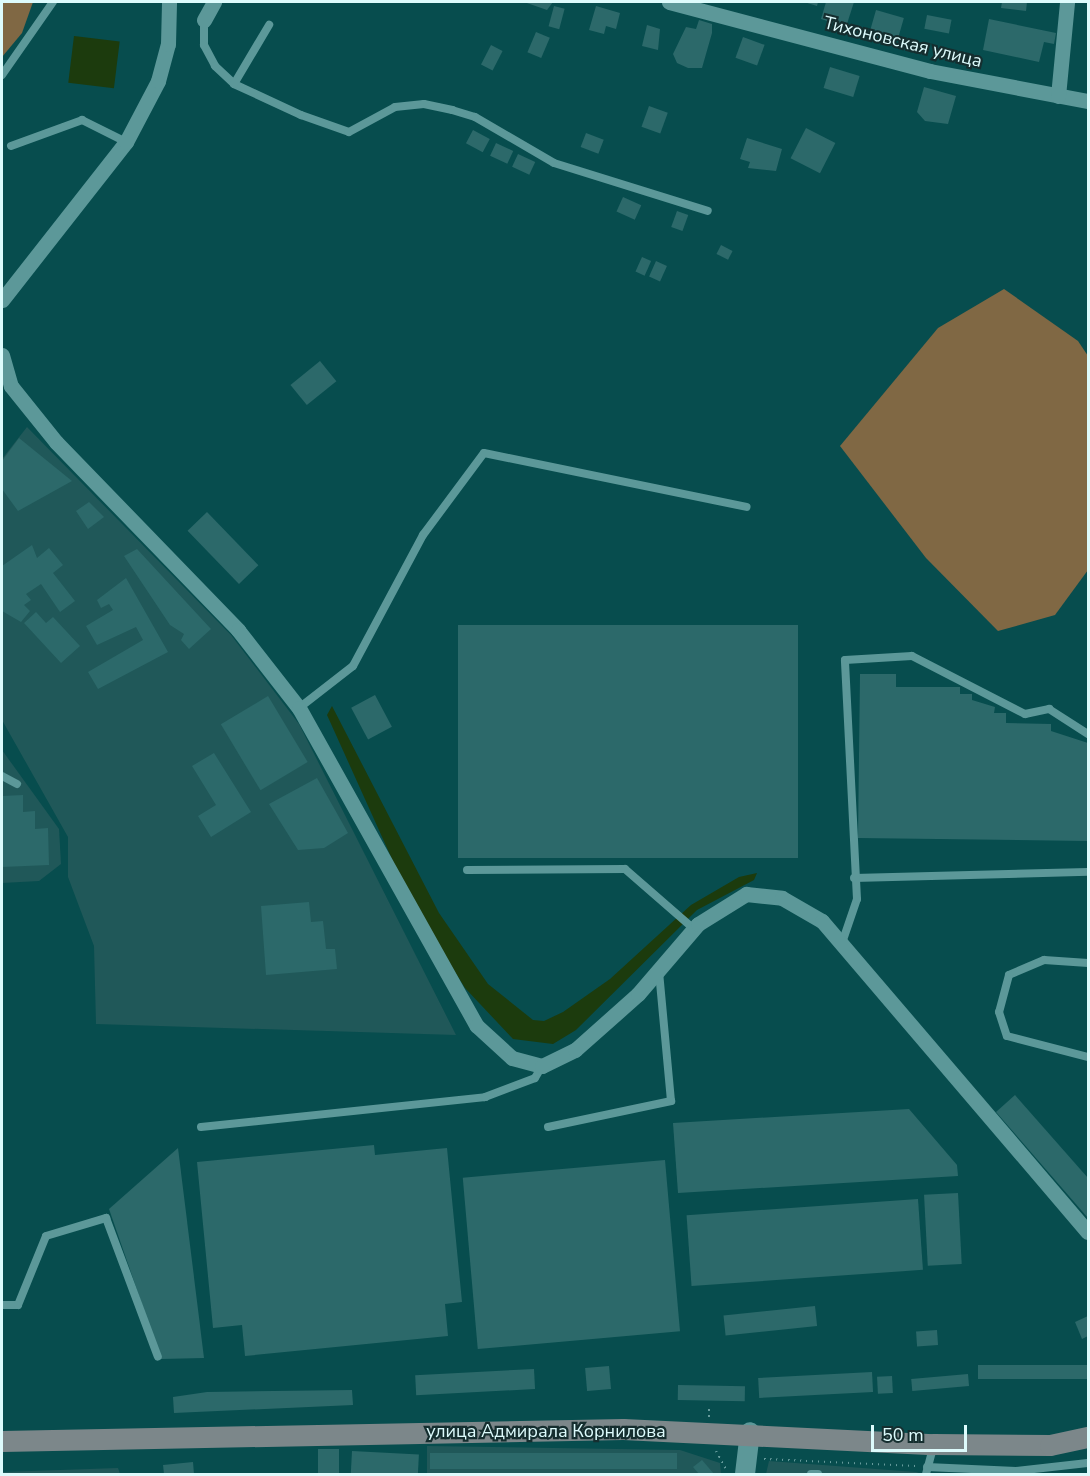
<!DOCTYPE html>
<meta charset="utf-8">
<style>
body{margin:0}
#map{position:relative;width:1090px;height:1476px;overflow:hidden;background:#074d4e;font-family:"Nunito Sans",sans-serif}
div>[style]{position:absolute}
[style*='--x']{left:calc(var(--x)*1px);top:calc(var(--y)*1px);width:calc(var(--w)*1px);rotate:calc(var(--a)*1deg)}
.built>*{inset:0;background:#205859}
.green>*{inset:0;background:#806844}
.water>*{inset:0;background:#1c3b0d;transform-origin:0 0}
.building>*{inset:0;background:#2c696a;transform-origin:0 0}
.path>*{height:2px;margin-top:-1px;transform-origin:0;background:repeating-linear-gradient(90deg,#669b9c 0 1.5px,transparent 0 6px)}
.service>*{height:8px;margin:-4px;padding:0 4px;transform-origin:4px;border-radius:4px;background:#5c9899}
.minor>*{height:15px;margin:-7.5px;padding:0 7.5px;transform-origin:7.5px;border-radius:7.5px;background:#5c9899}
.tertiary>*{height:20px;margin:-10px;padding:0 10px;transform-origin:10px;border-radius:10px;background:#5c9899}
.secondary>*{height:21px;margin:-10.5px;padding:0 10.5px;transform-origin:10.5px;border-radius:10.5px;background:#7c878a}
span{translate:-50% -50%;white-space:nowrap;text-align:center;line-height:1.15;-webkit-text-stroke:4.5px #152e2f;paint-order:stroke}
.street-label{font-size:18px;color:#ddfbfc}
.frame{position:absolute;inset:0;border:3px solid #ddfbfc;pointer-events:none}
.scale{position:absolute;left:871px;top:1425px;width:96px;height:27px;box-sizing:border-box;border:3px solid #ddfbfc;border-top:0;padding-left:8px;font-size:18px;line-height:21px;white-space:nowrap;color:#ddfbfc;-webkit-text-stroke:4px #152e2f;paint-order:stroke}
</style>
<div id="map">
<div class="built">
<i style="clip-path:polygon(27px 427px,231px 635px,299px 724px,456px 1035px,96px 1024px,94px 946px,68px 877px,68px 837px,2px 720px,2px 459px)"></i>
<i style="clip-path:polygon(2px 750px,59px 829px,61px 864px,39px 881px,2px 883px)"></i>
<i style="clip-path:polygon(427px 1446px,680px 1450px,720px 1463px,721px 1474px,427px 1474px)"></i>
<i style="clip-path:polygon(769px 1461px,916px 1472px,922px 1474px,766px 1474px)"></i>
<i style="clip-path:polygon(118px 1468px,120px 1474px,2px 1474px,2px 1472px)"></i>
</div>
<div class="green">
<i style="clip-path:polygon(2px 2px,33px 2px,22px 33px,2px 57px)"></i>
<i style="clip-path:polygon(1004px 289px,1078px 341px,1088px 356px,1088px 570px,1055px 615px,998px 631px,926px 558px,840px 446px,938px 328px)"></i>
</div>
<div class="water">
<i style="left:74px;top:36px;width:46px;height:47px;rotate:7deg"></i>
<i style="clip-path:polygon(332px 706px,439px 913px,488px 984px,533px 1020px,544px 1021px,563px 1012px,610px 979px,691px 905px,739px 877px,757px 873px,754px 880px,697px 910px,576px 1030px,553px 1044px,513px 1039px,465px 988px,411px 901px,327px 715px)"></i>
</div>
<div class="building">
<i style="clip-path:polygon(524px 2px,553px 2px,547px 10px)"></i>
<i style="clip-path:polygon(804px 2px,818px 2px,817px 6px)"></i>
<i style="clip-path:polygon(826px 2px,854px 2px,846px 27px,821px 19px)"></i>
<i style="clip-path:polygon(1002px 2px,1027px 2px,1026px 11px,1001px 8px)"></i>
<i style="left:554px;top:6px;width:11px;height:21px;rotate:15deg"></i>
<i style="clip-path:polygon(596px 6px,620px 13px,616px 29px,606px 26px,604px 34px,589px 30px)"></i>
<i style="left:876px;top:10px;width:29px;height:20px;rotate:16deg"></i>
<i style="left:927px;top:15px;width:25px;height:14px;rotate:11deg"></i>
<i style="clip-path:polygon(989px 19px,1056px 33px,1054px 44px,1044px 42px,1039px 62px,983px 50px)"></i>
<i style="clip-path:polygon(699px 20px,712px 24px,712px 33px,702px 68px,688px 68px,677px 63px,673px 54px,686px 27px,696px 29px)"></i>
<i style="clip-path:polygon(647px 25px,660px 29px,658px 50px,642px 46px)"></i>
<i style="left:536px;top:32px;width:15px;height:22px;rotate:23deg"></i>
<i style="left:743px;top:37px;width:23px;height:22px;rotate:20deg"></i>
<i style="left:491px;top:45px;width:13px;height:22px;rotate:27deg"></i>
<i style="left:830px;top:67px;width:31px;height:22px;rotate:17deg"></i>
<i style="clip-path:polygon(924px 87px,956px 96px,948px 124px,925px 121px,917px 112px)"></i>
<i style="left:649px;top:106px;width:20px;height:22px;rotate:20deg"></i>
<i style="left:806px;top:128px;width:33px;height:34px;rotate:27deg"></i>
<i style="left:473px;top:130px;width:19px;height:15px;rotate:28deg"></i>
<i style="left:586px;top:133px;width:19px;height:15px;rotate:21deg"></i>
<i style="clip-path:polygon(747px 138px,782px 149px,776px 171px,748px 168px,750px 162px,740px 159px)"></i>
<i style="left:496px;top:143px;width:19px;height:14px;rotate:25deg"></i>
<i style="left:518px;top:154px;width:19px;height:14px;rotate:25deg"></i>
<i style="left:623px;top:197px;width:20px;height:16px;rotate:24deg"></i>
<i style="left:677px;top:211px;width:12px;height:17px;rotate:20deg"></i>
<i style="left:721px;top:245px;width:13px;height:10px;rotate:27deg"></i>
<i style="left:642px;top:257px;width:10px;height:16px;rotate:24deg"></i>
<i style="left:656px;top:261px;width:12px;height:17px;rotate:24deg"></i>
<i style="left:320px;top:361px;width:26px;height:38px;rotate:51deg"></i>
<i style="clip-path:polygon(19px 438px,72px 481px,18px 511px,2px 489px,2px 461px)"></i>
<i style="clip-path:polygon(89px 502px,104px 517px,88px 529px,76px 511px)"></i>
<i style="left:207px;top:512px;width:74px;height:27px;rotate:46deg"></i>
<i style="clip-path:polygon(32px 545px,37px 558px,49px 548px,63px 565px,53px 573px,75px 601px,60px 612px,41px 584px,26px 594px,31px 600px,24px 605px,30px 611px,21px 622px,2px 611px,2px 566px)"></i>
<i style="clip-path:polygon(137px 549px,211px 629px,189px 649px,181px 640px,184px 634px,170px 625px,124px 556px)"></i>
<i style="clip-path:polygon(126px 578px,168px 652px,98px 689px,88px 672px,143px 640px,136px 627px,97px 645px,86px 626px,113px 610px,109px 604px,101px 608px,97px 600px)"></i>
<i style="clip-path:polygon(36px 612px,46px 623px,53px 617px,80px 646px,61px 663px,24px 623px)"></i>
<i style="left:458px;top:625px;width:340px;height:233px"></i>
<i style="clip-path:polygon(860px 674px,896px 674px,896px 687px,960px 687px,960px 694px,972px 694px,972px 700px,995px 707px,994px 713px,1006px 713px,1006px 723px,1051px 724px,1051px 731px,1088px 743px,1088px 841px,858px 838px)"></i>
<i style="left:375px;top:695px;width:36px;height:27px;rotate:62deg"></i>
<i style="left:268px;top:696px;width:77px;height:55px;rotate:59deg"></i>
<i style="clip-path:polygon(214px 753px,251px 812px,211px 837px,198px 816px,216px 805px,192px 766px)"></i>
<i style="clip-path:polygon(317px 778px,348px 833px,324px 848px,298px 850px,269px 804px)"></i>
<i style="clip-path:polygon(23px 795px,23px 812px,35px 811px,35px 829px,48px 828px,49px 865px,2px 867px,2px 796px)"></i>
<i style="clip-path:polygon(309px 902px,311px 922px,323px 921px,326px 949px,335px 949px,337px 969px,266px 975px,261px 906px)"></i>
<i style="clip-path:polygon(1015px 1095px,1088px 1178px,1088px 1218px,996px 1112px)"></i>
<i style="clip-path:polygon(909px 1109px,957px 1165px,958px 1176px,678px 1193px,673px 1123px)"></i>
<i style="clip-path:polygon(374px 1145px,375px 1155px,447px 1148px,462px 1302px,445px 1304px,448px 1336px,245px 1356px,242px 1325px,213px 1328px,197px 1162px)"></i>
<i style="clip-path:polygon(178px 1148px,204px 1358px,161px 1359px,109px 1209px)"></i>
<i style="left:665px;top:1160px;width:172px;height:203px;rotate:85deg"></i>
<i style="left:958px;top:1193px;width:71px;height:34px;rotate:87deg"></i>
<i style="left:918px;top:1199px;width:71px;height:232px;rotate:86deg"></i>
<i style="left:815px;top:1306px;width:20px;height:92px;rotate:84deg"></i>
<i style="clip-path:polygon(1088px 1316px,1088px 1336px,1082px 1339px,1075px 1322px)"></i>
<i style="left:937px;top:1330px;width:15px;height:21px;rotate:86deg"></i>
<i style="left:1088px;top:1365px;width:14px;height:110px;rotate:90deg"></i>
<i style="left:609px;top:1366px;width:23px;height:24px;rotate:85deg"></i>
<i style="left:534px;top:1369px;width:20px;height:119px;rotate:87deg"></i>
<i style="left:872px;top:1372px;width:20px;height:114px;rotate:87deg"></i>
<i style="left:968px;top:1374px;width:12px;height:57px;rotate:85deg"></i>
<i style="left:892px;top:1376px;width:17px;height:15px;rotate:87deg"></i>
<i style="left:678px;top:1385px;width:67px;height:15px;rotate:1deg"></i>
<i style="clip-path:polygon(352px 1390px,353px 1405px,174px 1413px,173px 1397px,207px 1392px)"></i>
<i style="left:318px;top:1449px;width:21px;height:25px"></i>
<i style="left:352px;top:1451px;width:67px;height:23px;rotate:3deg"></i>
<i style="left:677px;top:1453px;width:16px;height:247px;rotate:90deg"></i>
<i style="clip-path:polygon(702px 1460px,714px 1474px,699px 1474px,693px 1467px)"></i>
<i style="clip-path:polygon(193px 1462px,194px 1474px,164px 1474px,163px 1465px)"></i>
</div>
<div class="path">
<i style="--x:709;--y:1417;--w:12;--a:-90"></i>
<i style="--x:716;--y:1451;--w:23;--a:61"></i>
<i style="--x:764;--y:1459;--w:152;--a:2.6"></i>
</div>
<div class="service">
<i style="--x:204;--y:20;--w:25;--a:90"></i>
<i style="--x:204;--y:45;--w:24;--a:62"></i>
<i style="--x:215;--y:66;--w:26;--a:43"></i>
<i style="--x:234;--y:84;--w:74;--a:24.8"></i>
<i style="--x:301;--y:115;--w:51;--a:19.5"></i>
<i style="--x:349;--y:132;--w:52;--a:-28.5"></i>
<i style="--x:395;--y:107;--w:29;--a:-6"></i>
<i style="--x:424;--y:104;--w:29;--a:12"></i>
<i style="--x:452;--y:110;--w:24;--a:17"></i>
<i style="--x:475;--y:117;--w:91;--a:30.2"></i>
<i style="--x:554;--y:163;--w:161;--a:17.3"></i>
<i style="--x:2;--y:75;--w:89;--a:-55.1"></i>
<i style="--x:234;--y:84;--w:69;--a:-59.3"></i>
<i style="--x:11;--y:146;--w:76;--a:-20.1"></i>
<i style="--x:82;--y:120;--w:49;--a:26.6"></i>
<i style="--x:299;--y:708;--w:68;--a:-37.9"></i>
<i style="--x:353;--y:666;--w:149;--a:-61.9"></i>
<i style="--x:423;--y:535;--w:102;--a:-53.4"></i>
<i style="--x:484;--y:453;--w:268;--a:11.6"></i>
<i style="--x:2;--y:776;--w:17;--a:28"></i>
<i style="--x:467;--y:870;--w:158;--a:-0.4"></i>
<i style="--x:625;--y:869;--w:91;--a:41"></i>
<i style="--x:854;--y:878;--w:234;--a:-1.5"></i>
<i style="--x:842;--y:943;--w:46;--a:-71.2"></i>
<i style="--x:857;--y:899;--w:239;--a:-92.9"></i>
<i style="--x:845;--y:660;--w:67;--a:-3.4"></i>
<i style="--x:912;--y:656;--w:127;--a:27.2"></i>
<i style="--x:1025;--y:714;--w:25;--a:-12"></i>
<i style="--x:1049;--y:709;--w:46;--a:32.7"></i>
<i style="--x:1088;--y:963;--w:44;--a:-176.1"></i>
<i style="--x:1044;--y:960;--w:38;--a:157"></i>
<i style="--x:1009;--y:975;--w:38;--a:105"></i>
<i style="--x:999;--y:1012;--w:25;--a:72"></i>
<i style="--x:1007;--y:1036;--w:84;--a:14.5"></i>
<i style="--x:201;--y:1127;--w:286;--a:-6"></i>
<i style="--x:485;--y:1097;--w:53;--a:-20.8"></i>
<i style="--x:535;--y:1078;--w:14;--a:-60"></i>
<i style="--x:548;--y:1127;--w:126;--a:-11.9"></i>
<i style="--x:671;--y:1101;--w:130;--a:-95.3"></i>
<i style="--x:2;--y:1305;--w:16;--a:0"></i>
<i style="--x:18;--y:1305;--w:74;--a:-67.9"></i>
<i style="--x:46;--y:1236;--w:63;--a:-16.7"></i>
<i style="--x:106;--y:1218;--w:148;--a:69.5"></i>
<i style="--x:927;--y:1467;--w:89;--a:2.6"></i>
<i style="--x:1016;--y:1471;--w:72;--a:-6.3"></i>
<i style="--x:811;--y:1474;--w:7;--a:0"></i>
<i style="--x:926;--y:1474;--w:28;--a:-75"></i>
</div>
<div class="minor">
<i style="--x:669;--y:2;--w:270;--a:14.8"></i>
<i style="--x:930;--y:71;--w:161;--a:10.8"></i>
<i style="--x:204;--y:20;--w:21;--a:-61"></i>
<i style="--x:1058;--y:96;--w:94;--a:-84.5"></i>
<i style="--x:2;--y:300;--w:201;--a:-51.9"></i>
<i style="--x:126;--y:142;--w:69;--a:-62.3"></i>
<i style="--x:158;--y:81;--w:38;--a:-75"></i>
<i style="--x:168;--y:44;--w:42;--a:-88.6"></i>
<i style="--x:2;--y:355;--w:32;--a:74"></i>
<i style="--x:11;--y:386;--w:72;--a:51.2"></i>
<i style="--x:56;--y:442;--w:262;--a:45.9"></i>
<i style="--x:238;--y:630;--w:99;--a:52"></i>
<i style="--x:299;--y:708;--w:364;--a:60.8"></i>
<i style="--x:477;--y:1026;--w:47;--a:42.4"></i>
<i style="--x:512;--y:1058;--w:31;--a:15"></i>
<i style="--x:542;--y:1066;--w:37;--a:-26"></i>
<i style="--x:575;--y:1050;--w:84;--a:-41.6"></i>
<i style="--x:638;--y:994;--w:92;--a:-49.4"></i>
<i style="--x:698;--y:924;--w:57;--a:-32"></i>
<i style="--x:746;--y:894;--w:36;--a:6"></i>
<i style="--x:782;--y:898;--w:46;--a:29.9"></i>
<i style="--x:822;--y:921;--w:409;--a:49.5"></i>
</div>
<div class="tertiary">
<i style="--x:745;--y:1474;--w:42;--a:-83.2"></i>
</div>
<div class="secondary">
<i style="--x:2;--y:1441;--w:621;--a:-1.11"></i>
<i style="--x:623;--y:1429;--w:310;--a:2.8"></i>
<i style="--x:933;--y:1444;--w:117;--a:0.5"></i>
<i style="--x:1050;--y:1445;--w:39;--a:-12"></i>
</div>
<div class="street-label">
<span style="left:903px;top:42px;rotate:14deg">Тихоновская улица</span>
<span style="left:546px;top:1431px">улица Адмирала Корнилова</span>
</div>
<div class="frame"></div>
<div class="scale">50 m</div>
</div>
